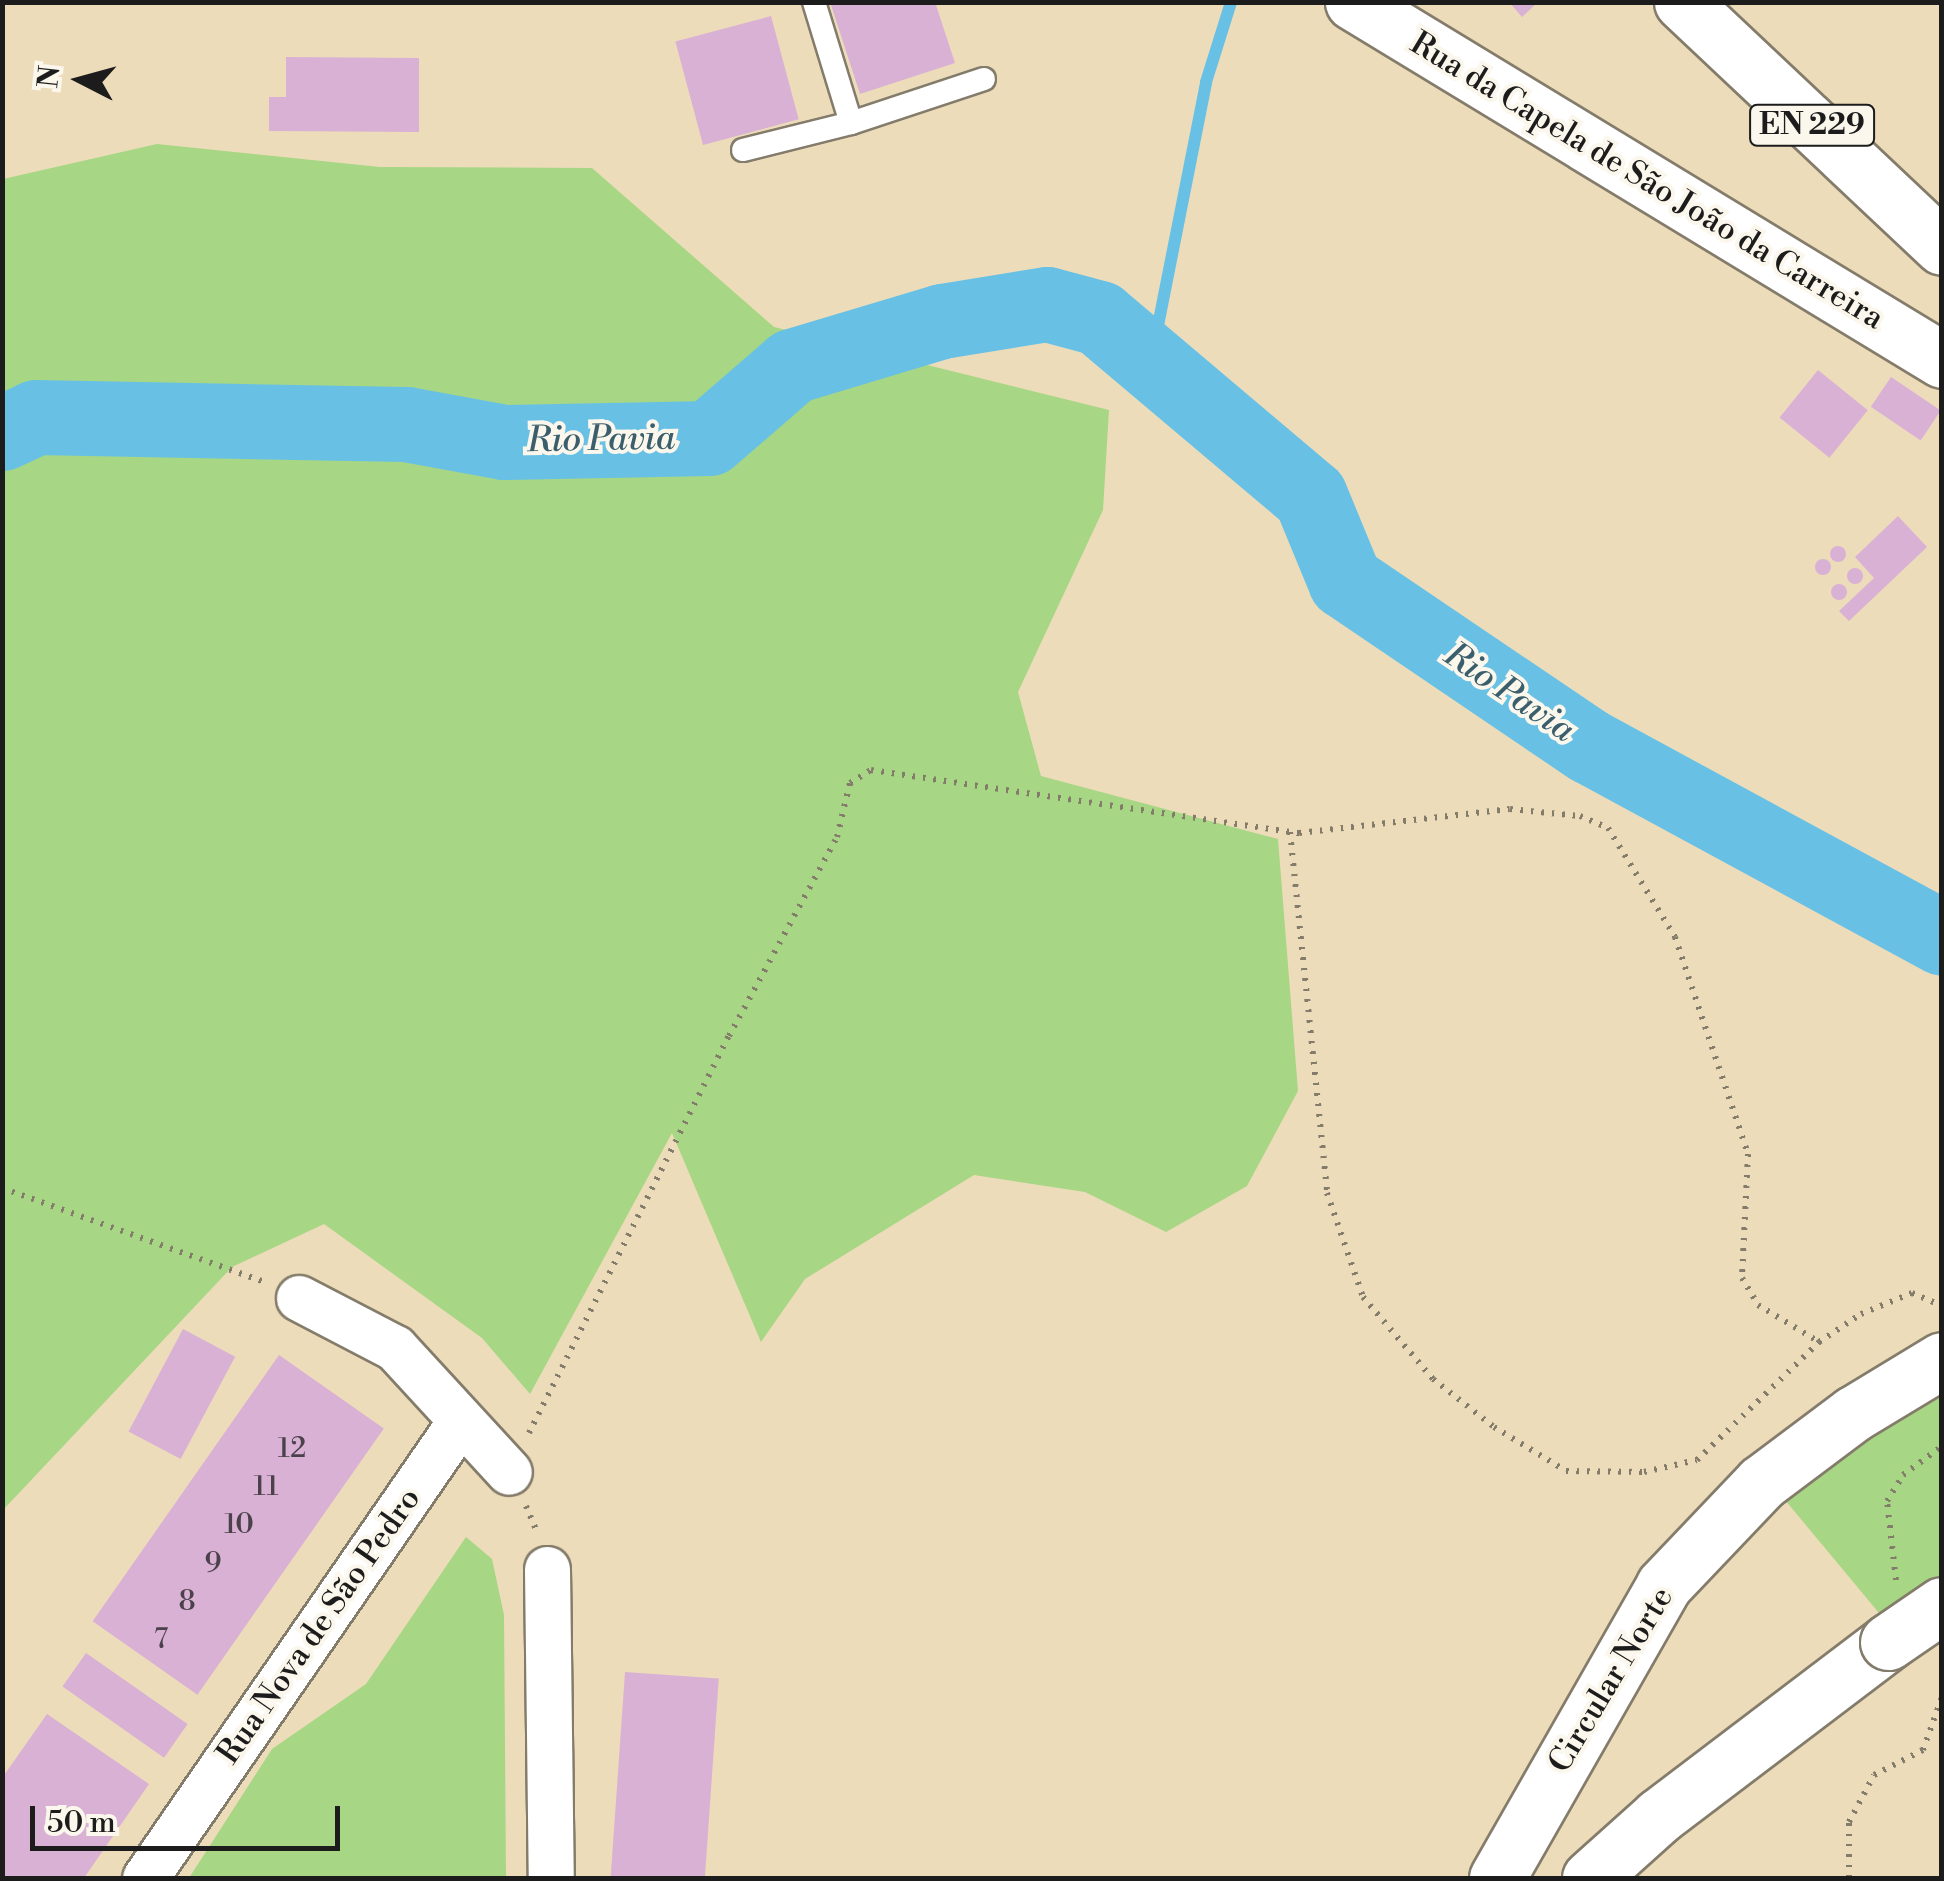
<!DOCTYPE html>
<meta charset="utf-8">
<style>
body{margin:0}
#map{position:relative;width:1944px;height:1881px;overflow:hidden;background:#eddcba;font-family:"Libre Bodoni",serif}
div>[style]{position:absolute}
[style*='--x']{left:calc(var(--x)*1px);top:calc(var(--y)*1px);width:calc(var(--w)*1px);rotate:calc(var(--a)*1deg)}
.green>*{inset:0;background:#a7d684}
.stream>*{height:12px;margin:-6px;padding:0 6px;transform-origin:6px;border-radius:6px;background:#68c1e5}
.river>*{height:75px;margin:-37.5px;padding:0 37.5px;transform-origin:37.5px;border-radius:37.5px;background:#68c1e5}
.building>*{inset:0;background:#d9b1d5;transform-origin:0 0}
.round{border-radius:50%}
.path>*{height:6px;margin-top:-3px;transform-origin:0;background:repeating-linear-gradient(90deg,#847c6b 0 2.5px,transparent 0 10.5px)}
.roads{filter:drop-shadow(2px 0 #847c6b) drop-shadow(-2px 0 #847c6b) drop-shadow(0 2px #847c6b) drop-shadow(0 -2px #847c6b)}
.service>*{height:22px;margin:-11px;padding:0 11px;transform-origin:11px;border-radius:11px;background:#fff}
.minor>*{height:45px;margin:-22.5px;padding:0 22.5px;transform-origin:22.5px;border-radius:22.5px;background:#fff}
.tertiary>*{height:55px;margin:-27.5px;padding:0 27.5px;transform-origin:27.5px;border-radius:27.5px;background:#fff}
.primary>*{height:55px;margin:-27.5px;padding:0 27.5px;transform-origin:27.5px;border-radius:27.5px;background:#fff}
.bridges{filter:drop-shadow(2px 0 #847c6b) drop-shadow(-2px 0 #847c6b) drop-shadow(0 2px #847c6b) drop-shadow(0 -2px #847c6b)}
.primary-bridge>*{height:55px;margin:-27.5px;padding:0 27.5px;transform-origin:27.5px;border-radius:27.5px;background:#fff}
span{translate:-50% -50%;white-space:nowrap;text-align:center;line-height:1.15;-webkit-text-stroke:8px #fbf7ec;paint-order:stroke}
.number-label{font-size:28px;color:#4b414a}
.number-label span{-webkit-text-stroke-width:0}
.shield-label span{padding:2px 8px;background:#fbf7ec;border:2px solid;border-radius:8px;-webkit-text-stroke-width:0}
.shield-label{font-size:30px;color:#1c1c1c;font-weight:700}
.street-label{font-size:32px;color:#1c1c1c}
.water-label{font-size:35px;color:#3a5e6c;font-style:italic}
.frame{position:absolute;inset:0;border:5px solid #1c1c1c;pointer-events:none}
.north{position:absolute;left:30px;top:30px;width:100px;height:100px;-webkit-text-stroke:8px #fbf7ec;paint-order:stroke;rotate:276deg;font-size:28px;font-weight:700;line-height:40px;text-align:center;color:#1c1c1c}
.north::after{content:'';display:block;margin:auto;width:35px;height:45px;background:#1c1c1c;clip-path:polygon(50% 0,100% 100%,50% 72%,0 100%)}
.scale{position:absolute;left:30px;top:1806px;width:310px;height:45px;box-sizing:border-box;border:5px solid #1c1c1c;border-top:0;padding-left:12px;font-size:30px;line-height:35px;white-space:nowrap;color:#1c1c1c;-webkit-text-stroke:8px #fbf7ec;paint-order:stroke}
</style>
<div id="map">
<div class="green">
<i style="clip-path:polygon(157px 144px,380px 167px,592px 168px,774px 327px,1109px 410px,1103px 510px,1018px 692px,1041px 776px,1278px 839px,1298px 1091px,1247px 1186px,1166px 1232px,1085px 1192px,974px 1175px,805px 1279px,761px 1342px,672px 1133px,530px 1394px,482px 1338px,324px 1224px,232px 1267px,3px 1510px,3px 179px)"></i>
<i style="clip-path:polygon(1941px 1387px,1941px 1577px,1884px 1619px,1785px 1500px)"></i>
<i style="clip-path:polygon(466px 1537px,492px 1559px,504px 1615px,506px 1878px,189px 1878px,272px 1749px,366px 1684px)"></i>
</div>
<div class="stream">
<i style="--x:1150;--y:366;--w:289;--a:-78.8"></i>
<i style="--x:1206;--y:82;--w:84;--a:-72.6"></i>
</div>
<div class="river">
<i style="--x:2;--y:433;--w:38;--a:-25"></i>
<i style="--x:36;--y:417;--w:370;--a:1.1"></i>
<i style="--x:406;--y:424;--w:100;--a:10.4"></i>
<i style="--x:504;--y:442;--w:205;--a:-1.1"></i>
<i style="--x:709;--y:438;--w:110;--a:-40.9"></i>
<i style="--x:792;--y:366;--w:157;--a:-16.7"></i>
<i style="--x:942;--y:321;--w:106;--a:-9.2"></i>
<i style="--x:1047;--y:304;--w:54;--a:15.1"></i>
<i style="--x:1099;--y:318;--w:276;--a:40.2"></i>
<i style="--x:1310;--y:496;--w:92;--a:67.6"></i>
<i style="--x:1345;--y:581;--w:295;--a:34.1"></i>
<i style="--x:1589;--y:746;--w:402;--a:28.5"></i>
</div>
<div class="building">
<i style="clip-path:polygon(830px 2px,935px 2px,955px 63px,860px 94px)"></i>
<i style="clip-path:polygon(1509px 2px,1538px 2px,1522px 17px)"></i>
<i style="left:771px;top:16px;width:107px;height:99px;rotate:75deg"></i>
<i style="clip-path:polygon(286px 57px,419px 58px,419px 132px,269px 131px,269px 97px,286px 97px)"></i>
<i style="left:1818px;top:370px;width:64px;height:61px;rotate:39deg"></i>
<i style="left:1891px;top:377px;width:60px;height:36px;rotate:34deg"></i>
<i style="clip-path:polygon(1898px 516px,1927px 547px,1849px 621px,1839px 611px,1874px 578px,1855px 557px)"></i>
<i class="round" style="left:1830px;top:546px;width:16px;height:16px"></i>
<i class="round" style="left:1815px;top:559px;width:16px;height:16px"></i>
<i class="round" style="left:1847px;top:568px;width:16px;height:16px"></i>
<i class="round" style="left:1831px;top:584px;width:16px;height:16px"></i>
<i style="left:183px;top:1329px;width:59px;height:116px;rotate:28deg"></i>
<i style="left:279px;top:1355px;width:128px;height:325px;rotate:35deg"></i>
<i style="left:86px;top:1653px;width:124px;height:41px;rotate:35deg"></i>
<i style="left:625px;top:1672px;width:94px;height:206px;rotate:4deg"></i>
<i style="clip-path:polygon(47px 1714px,149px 1784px,84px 1878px,2px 1878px,2px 1778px)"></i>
</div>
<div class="path">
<i style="--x:1290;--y:832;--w:363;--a:84.1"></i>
<i style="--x:1327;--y:1193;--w:110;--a:70.9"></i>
<i style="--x:1363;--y:1297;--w:108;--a:49.5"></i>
<i style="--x:1433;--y:1379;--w:78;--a:38.2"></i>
<i style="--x:1494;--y:1427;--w:84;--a:31.4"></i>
<i style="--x:1566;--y:1471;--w:78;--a:0.7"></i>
<i style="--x:1644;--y:1472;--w:54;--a:-12.8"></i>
<i style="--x:1697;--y:1460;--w:170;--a:-44"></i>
<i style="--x:2;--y:1188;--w:276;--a:19.7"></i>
<i style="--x:529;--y:1433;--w:445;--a:-63.3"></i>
<i style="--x:729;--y:1036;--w:226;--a:-61.5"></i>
<i style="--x:837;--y:837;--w:56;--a:-76.5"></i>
<i style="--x:850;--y:783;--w:25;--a:-32"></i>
<i style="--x:871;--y:770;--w:433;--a:8.4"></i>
<i style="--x:1299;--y:833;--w:212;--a:-6.5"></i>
<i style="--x:1510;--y:809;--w:70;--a:5.7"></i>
<i style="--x:1580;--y:816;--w:30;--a:23"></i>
<i style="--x:1608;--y:828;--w:128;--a:58.4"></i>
<i style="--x:1675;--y:937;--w:229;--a:71.4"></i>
<i style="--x:1748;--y:1154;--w:124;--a:92.8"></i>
<i style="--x:1742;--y:1278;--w:31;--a:59"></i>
<i style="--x:1758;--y:1305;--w:71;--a:31.2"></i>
<i style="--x:1819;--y:1342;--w:50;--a:-33.7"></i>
<i style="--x:1861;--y:1314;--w:55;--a:-22.4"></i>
<i style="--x:1912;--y:1293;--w:33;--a:23"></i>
<i style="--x:526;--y:1506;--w:28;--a:67"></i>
<i style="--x:1896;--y:1580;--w:80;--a:-96.5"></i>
<i style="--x:1887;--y:1501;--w:31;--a:-58"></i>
<i style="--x:1903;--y:1475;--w:49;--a:-36.6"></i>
<i style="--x:1849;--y:1878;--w:56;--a:-90"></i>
<i style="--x:1849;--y:1822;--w:53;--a:-62"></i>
<i style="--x:1874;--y:1775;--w:55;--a:-27"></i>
<i style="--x:1923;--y:1750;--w:56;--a:-70.3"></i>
</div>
<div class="roads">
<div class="service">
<i style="--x:851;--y:123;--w:140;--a:-18.3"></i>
<i style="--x:743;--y:150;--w:111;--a:-14"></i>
<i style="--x:851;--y:123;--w:127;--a:-107"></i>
</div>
<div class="minor">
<i style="--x:299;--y:1298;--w:108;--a:27.5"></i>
<i style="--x:395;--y:1348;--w:168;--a:47.4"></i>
<i style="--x:547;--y:1569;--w:309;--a:89.3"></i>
<i style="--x:145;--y:1878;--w:553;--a:-55.39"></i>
</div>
<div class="tertiary">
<i style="--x:1353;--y:2;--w:689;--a:31.29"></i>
</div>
<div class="primary">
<i style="--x:1682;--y:2;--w:357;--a:43.3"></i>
<i style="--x:1497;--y:1878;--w:337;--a:-60.3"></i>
<i style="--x:1664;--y:1585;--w:141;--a:-46.4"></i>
<i style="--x:1761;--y:1483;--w:115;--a:-36.9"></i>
<i style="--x:1853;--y:1414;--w:104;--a:-31.2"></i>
<i style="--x:1590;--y:1878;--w:93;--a:-41.9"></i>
<i style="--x:1659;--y:1816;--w:288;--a:-37.2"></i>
</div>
</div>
<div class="bridges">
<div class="primary-bridge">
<i style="--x:1888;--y:1642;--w:65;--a:-34.4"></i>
</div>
</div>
<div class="number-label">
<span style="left:292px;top:1449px">12</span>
<span style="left:266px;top:1487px">11</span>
<span style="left:239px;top:1525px">10</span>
<span style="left:213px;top:1564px">9</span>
<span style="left:187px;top:1602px">8</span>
<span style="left:161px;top:1640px">7</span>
</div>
<div class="shield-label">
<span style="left:1812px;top:125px">EN 229</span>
</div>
<div class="street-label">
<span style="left:1647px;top:181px;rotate:31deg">Rua da Capela de São João da Carreira</span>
<span style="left:319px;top:1626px;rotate:-55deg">Rua Nova de São Pedro</span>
<span style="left:1611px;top:1680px;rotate:-59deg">Circular Norte</span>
</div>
<div class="water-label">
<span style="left:601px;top:440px;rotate:-1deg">Rio Pavia</span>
<span style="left:1509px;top:693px;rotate:34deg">Rio Pavia</span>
</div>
<div class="frame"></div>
<div class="north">N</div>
<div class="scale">50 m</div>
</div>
